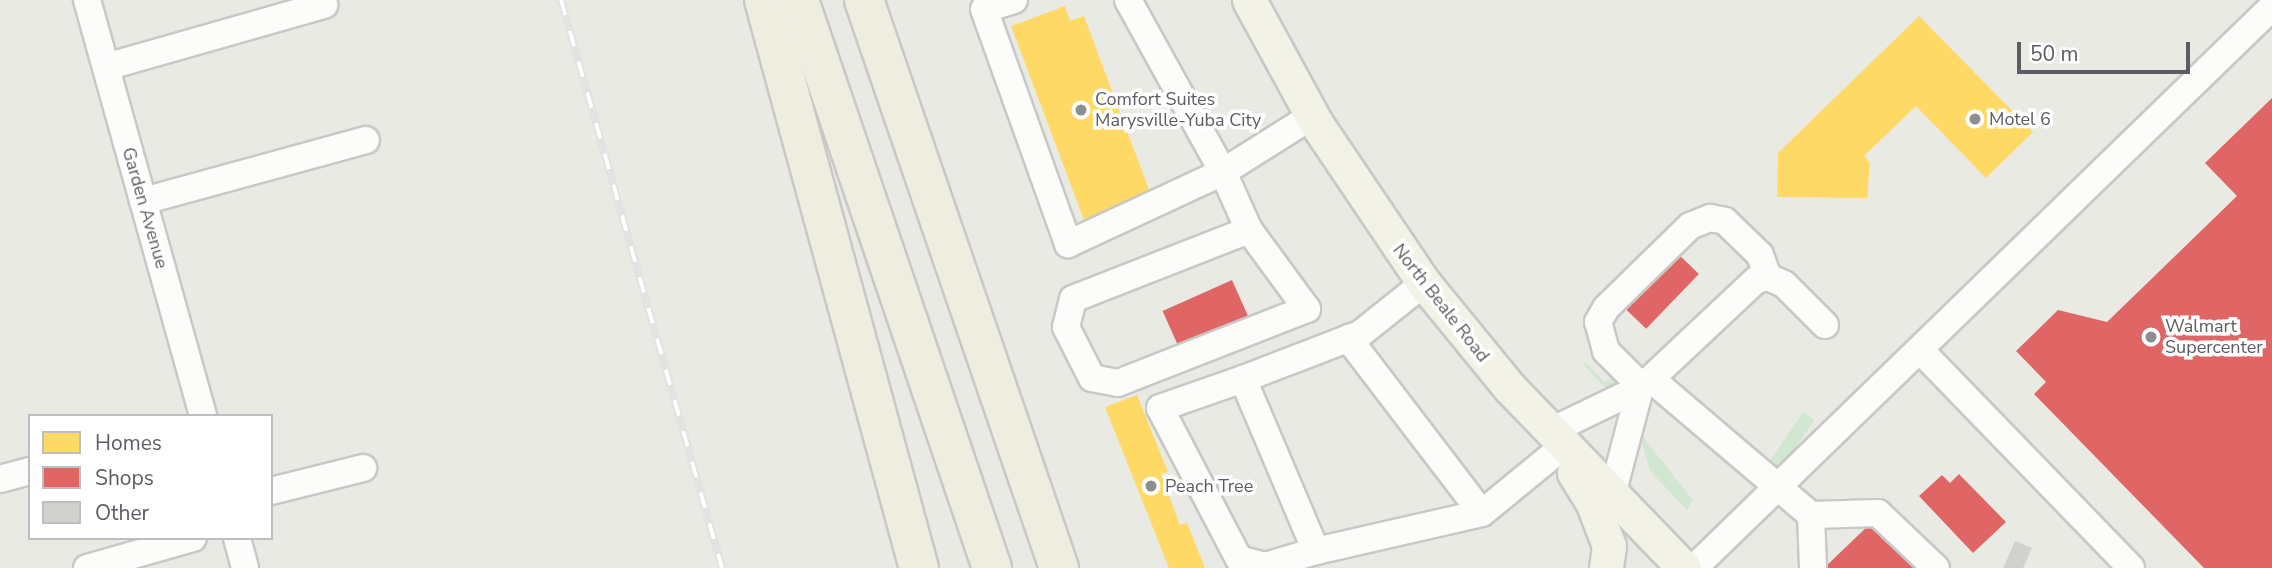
<!DOCTYPE html>
<style>
body{margin:0}
#map{position:relative;width:2272px;height:568px;overflow:hidden;background:#eaeae5;font-family:"Nunito Sans",sans-serif}
div>[style]{position:absolute}
[style*='--x']{left:calc(var(--x)*1px);top:calc(var(--y)*1px);width:calc(var(--w)*1px);rotate:calc(var(--a)*1deg)}
.green>*{inset:0;background:#d2e7d2;transform-origin:0 0}
.homes>*{inset:0;background:#ffd966}
.shops>*{inset:0;background:#e06666;transform-origin:0 0}
.building>*{inset:0;background:#d1d1ce}
.roads{filter:drop-shadow(2px 0 #c8c8c7) drop-shadow(-2px 0 #c8c8c7) drop-shadow(0 2px #c8c8c7) drop-shadow(0 -2px #c8c8c7)}
.minor>*{height:26px;margin:-13px;padding:0 13px;transform-origin:13px;border-radius:13px;background:#fcfcfb}
.major>*{height:33px;margin:-16.5px;padding:0 16.5px;transform-origin:16.5px;border-radius:16.5px;background:#f2f2e7}
.highway>*{height:38px;margin:-19px;padding:0 19px;transform-origin:19px;border-radius:19px;background:#eeede0}
.rail>*{height:8px;margin-top:-4px;transform-origin:0;background:repeating-linear-gradient(90deg,#fff 0 16px,#e2e2e2 0 32px);box-sizing:border-box;border-block:2px solid #e2e2e2}
.dots>*{width:19px;height:19px;translate:-50% -50%;box-sizing:border-box;border:4px solid #fff;border-radius:50%}
span{translate:-50% -50%;white-space:nowrap;text-align:center;line-height:1.15;-webkit-text-stroke:7px #fff;paint-order:stroke}
.poi-label{font-size:18px;color:#5b5d63}
.left{translate:0 -50%;text-align:left}
.street-label{font-size:18px;color:#5b5d63}
.legend{position:absolute;left:28px;top:414px;width:245px;height:126px;box-sizing:border-box;background:#fff;border:2px solid #bdbec1;margin:0;padding:9px 12px;list-style:none;font-size:21px;color:#5b5d63}
.legend li{display:flex;align-items:center;gap:14px;height:35px}
.legend b{width:35px;border:2px solid #bdbec1}
.scale{position:absolute;left:2017px;top:42px;width:173px;height:32px;box-sizing:border-box;border:4px solid #5b5d63;border-top:0;padding-left:9px;font-size:21px;line-height:24px;white-space:nowrap;color:#5b5d63;-webkit-text-stroke:5px #fff;paint-order:stroke}
</style>
<div id="map">
<div class="green">
<i style="clip-path:polygon(1585px 362px,1605px 382px,1614px 376px,1616px 385px,1610px 393px,1583px 364px)"></i>
<i style="left:1803px;top:412px;width:14px;height:62px;rotate:34deg"></i>
<i style="clip-path:polygon(1639px 432px,1693px 500px,1687px 510px,1650px 471px)"></i>
</div>
<div class="homes">
<i style="clip-path:polygon(1065px 6px,1070px 21px,1084px 16px,1151px 195px,1084px 220px,1011px 26px)"></i>
<i style="clip-path:polygon(1919px 16px,2033px 132px,1986px 178px,1916px 106px,1864px 156px,1870px 163px,1867px 198px,1777px 197px,1778px 153px)"></i>
<i style="clip-path:polygon(1137px 395px,1168px 472px,1161px 474px,1180px 525px,1187px 523px,1205px 568px,1169px 568px,1105px 407px)"></i>
</div>
<div class="shops">
<i style="clip-path:polygon(2272px 98px,2272px 568px,2204px 568px,2034px 394px,2046px 382px,2016px 351px,2058px 310px,2107px 322px,2237px 196px,2205px 163px)"></i>
<i style="left:1673px;top:249px;width:36px;height:76px;rotate:44deg"></i>
<i style="left:1232px;top:280px;width:39px;height:76px;rotate:66deg"></i>
<i style="clip-path:polygon(1959px 474px,2006px 522px,1973px 553px,1919px 496px,1942px 475px,1950px 483px)"></i>
<i style="clip-path:polygon(1871px 523px,1915px 568px,1824px 568px)"></i>
</div>
<div class="building">
<i style="clip-path:polygon(2015px 541px,2032px 548px,2023px 568px,2003px 568px)"></i>
</div>
<div class="roads">
<div class="minor">
<i style="--x:87;--y:0;--w:432;--a:74.4"></i>
<i style="--x:1014;--y:0;--w:31;--a:163"></i>
<i style="--x:984;--y:9;--w:250;--a:70.3"></i>
<i style="--x:1068;--y:244;--w:171;--a:-24.9"></i>
<i style="--x:1223;--y:172;--w:105;--a:-32.2"></i>
<i style="--x:1128;--y:0;--w:196;--a:61.1"></i>
<i style="--x:1223;--y:172;--w:64;--a:65.9"></i>
<i style="--x:1249;--y:230;--w:189;--a:158.6"></i>
<i style="--x:1073;--y:299;--w:29;--a:104"></i>
<i style="--x:1066;--y:327;--w:57;--a:63"></i>
<i style="--x:1092;--y:378;--w:26;--a:11"></i>
<i style="--x:1118;--y:383;--w:203;--a:-21.4"></i>
<i style="--x:1307;--y:309;--w:98;--a:-126.3"></i>
<i style="--x:106;--y:67;--w:227;--a:-15.9"></i>
<i style="--x:143;--y:201;--w:231;--a:-15.3"></i>
<i style="--x:1424;--y:283;--w:82;--a:141.4"></i>
<i style="--x:1360;--y:334;--w:125;--a:159"></i>
<i style="--x:1243;--y:379;--w:187;--a:67"></i>
<i style="--x:1316;--y:551;--w:170;--a:-12.9"></i>
<i style="--x:1482;--y:513;--w:99;--a:-39.3"></i>
<i style="--x:1348;--y:338;--w:220;--a:52.6"></i>
<i style="--x:1920;--y:350;--w:303;--a:45.9"></i>
<i style="--x:1243;--y:379;--w:88;--a:160.7"></i>
<i style="--x:1160;--y:408;--w:170;--a:62.4"></i>
<i style="--x:1239;--y:559;--w:27;--a:15"></i>
<i style="--x:1265;--y:566;--w:53;--a:-16.4"></i>
<i style="--x:1651;--y:379;--w:210;--a:40.4"></i>
<i style="--x:1811;--y:515;--w:67;--a:-1.7"></i>
<i style="--x:1878;--y:513;--w:80;--a:43.5"></i>
<i style="--x:1642;--y:387;--w:51;--a:-135"></i>
<i style="--x:1606;--y:351;--w:30;--a:-105"></i>
<i style="--x:1598;--y:322;--w:16;--a:-60"></i>
<i style="--x:1606;--y:308;--w:117;--a:-44.3"></i>
<i style="--x:1690;--y:226;--w:22;--a:-22"></i>
<i style="--x:1710;--y:218;--w:15;--a:11"></i>
<i style="--x:1725;--y:221;--w:49;--a:44.2"></i>
<i style="--x:1760;--y:255;--w:23;--a:70"></i>
<i style="--x:1551;--y:431;--w:101;--a:-25.8"></i>
<i style="--x:1642;--y:387;--w:156;--a:-43.2"></i>
<i style="--x:1756;--y:280;--w:12;--a:-14"></i>
<i style="--x:1768;--y:277;--w:17;--a:24"></i>
<i style="--x:1784;--y:284;--w:58;--a:45"></i>
<i style="--x:0;--y:479;--w:31;--a:-15"></i>
<i style="--x:271;--y:491;--w:95;--a:-14"></i>
<i style="--x:1612;--y:495;--w:111;--a:-75.3"></i>
<i style="--x:1811;--y:515;--w:53;--a:87.8"></i>
<i style="--x:237;--y:538;--w:31;--a:75"></i>
<i style="--x:87;--y:568;--w:110;--a:-15.8"></i>
<i style="--x:1694;--y:568;--w:805;--a:-44.14"></i>
</div>
<div class="major">
<i style="--x:1249;--y:0;--w:140;--a:61.4"></i>
<i style="--x:1316;--y:123;--w:193;--a:56"></i>
<i style="--x:1424;--y:283;--w:134;--a:50.7"></i>
<i style="--x:1509;--y:387;--w:252;--a:46"></i>
<i style="--x:1574;--y:473;--w:36;--a:58"></i>
<i style="--x:1593;--y:504;--w:45;--a:69.1"></i>
<i style="--x:1609;--y:546;--w:22;--a:98"></i>
</div>
<div class="highway">
<i style="--x:764;--y:0;--w:589;--a:74.74"></i>
<i style="--x:799;--y:0;--w:600;--a:71.23"></i>
<i style="--x:864;--y:0;--w:601;--a:71.05"></i>
</div>
</div>
<div class="rail">
<i style="--x:561;--y:0;--w:590;--a:74.17"></i>
</div>
<div class="dots">
<i style="left:1081px;top:110px;background:#8d8e90"></i>
<i style="left:1975px;top:119px;background:#8d8e90"></i>
<i style="left:2151px;top:337px;background:#8d8e90"></i>
<i style="left:1151px;top:486px;background:#8d8e90"></i>
</div>
<div class="poi-label">
<span class="left" style="left:1095px;top:110px">Comfort Suites<br>Marysville-Yuba City</span>
<span class="left" style="left:1989px;top:119px">Motel 6</span>
<span class="left" style="left:2165px;top:337px">Walmart<br>Supercenter</span>
<span class="left" style="left:1165px;top:486px">Peach Tree</span>
</div>
<div class="street-label">
<span style="left:145px;top:208px;rotate:74deg">Garden Avenue</span>
<span style="left:1441px;top:303px;rotate:52deg">North Beale Road</span>
</div>
<ul class="legend">
<li><b style="height:19px;background:#ffd966"></b>Homes</li>
<li><b style="height:19px;background:#e06666"></b>Shops</li>
<li><b style="height:19px;background:#d1d1ce"></b>Other</li>
</ul>
<div class="scale">50 m</div>
</div>
